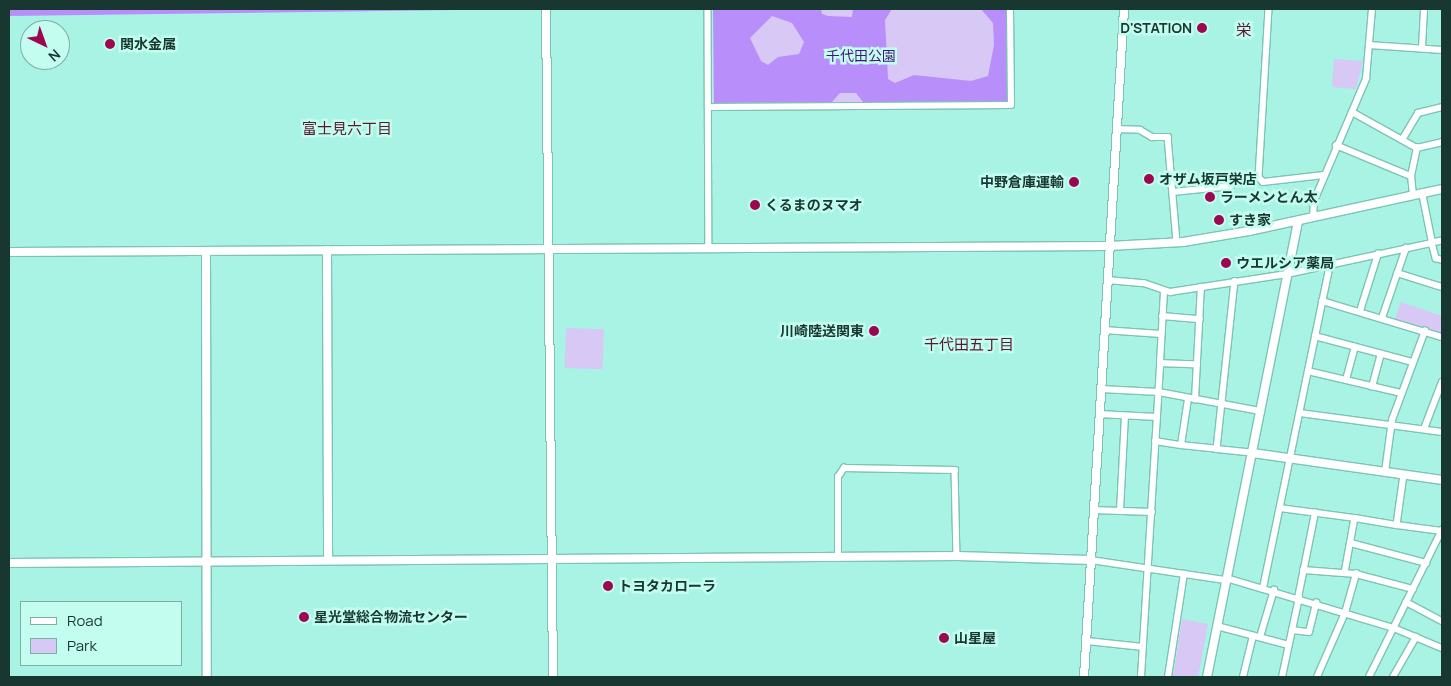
<!DOCTYPE html>
<meta charset="utf-8">
<style>
body{margin:0}
#map{position:relative;width:1451px;height:686px;overflow:hidden;background:#a8f3e4;font-family:Manrope,"Noto Sans JP",sans-serif}
div>[style]{position:absolute}
[style*='--x']{left:calc(var(--x)*1px);top:calc(var(--y)*1px);width:calc(var(--w)*1px);rotate:calc(var(--a)*1deg)}
.green>*{inset:0;background:#d7c8f5;transform-origin:0 0}
.forest>*{inset:0;background:#b88efa}
.roads{filter:drop-shadow(1px 0 #7bc4b6) drop-shadow(-1px 0 #7bc4b6) drop-shadow(0 1px #7bc4b6) drop-shadow(0 -1px #7bc4b6)}
.minor>*{height:5.5px;margin:-2.75px;padding:0 2.75px;transform-origin:2.75px;border-radius:2.75px;background:#fff}
.tertiary>*{height:8px;margin:-4px;padding:0 4px;transform-origin:4px;border-radius:4px;background:#fff}
.dots>*{width:14px;height:14px;translate:-50% -50%;box-sizing:border-box;border:2px solid #c2fdf0;border-radius:50%}
span{translate:-50% -50%;white-space:nowrap;text-align:center;line-height:1.15;-webkit-text-stroke:5px #c2fdf0;paint-order:stroke}
.poi-label{font-size:14px;color:#183731;font-weight:700}
.right{translate:-100% -50%;text-align:right}
.left{translate:0 -50%;text-align:left}
.park-label{font-size:14px;color:#441674}
.neighbourhood-label{font-size:15px;color:#5b1832}
.quarter-label{font-size:16px;color:#5b1832}
.frame{position:absolute;inset:0;border:10px solid #183731;pointer-events:none}
.legend{position:absolute;left:20px;top:601px;width:162px;height:65px;box-sizing:border-box;background:#c2fdf0;border:1px solid #7eaea4;margin:0;padding:6px 9px;list-style:none;font-size:15px;color:#183731}
.legend li{display:flex;align-items:center;gap:10px;height:25px}
.legend b{width:25px;border:1px solid #7eaea4}
.north{position:absolute;left:20px;top:20px;width:50px;height:50px;box-sizing:border-box;background:#c2fdf0;border:1px solid #7eaea4;border-radius:50%;rotate:138deg;font-size:14px;font-weight:700;line-height:20px;text-align:center;color:#183731}
.north::after{content:'';display:block;margin:auto;width:18px;height:22px;background:#9d0751;clip-path:polygon(50% 0,100% 100%,50% 72%,0 100%)}
</style>
<div id="map">
<div class="green">
<i style="left:713px;top:9px;width:293px;height:94px"></i>
<i style="clip-path:polygon(1334px 59px,1363px 61px,1356px 89px,1332px 87px)"></i>
<i style="clip-path:polygon(1401px 302px,1442px 316px,1442px 334px,1395px 319px)"></i>
<i style="left:566px;top:328px;width:38px;height:40px;rotate:2deg"></i>
<i style="clip-path:polygon(1182px 619px,1208px 624px,1198px 677px,1173px 677px)"></i>
</div>
<div class="forest">
<i style="clip-path:polygon(9px 9px,537px 9px,9px 16px)"></i>
<i style="clip-path:polygon(evenodd,713px 9px,821px 9px,822px 14px,828px 16px,852px 17px,853px 9px,892px 9px,885px 20px,888px 79px,895px 83px,914px 75px,971px 81px,988px 76px,994px 45px,993px 23px,981px 9px,1006px 9px,1008px 102px,863px 102px,856px 93px,840px 93px,832px 102px,714px 103px,713px 9px,772px 16px,792px 23px,804px 42px,799px 54px,778px 57px,768px 65px,761px 61px,750px 38px,772px 16px)"></i>
</div>
<div class="roads">
<div class="minor">
<i style="--x:708;--y:9;--w:240;--a:89.8"></i>
<i style="--x:1269;--y:9;--w:168;--a:93.4"></i>
<i style="--x:1259;--y:177;--w:6;--a:51"></i>
<i style="--x:1263;--y:182;--w:61;--a:-6.5"></i>
<i style="--x:1369;--y:45;--w:73;--a:3.9"></i>
<i style="--x:1422;--y:48;--w:39;--a:-87"></i>
<i style="--x:709;--y:107;--w:302;--a:-0.4"></i>
<i style="--x:1011;--y:105;--w:96;--a:-90.6"></i>
<i style="--x:1352;--y:112;--w:74;--a:29"></i>
<i style="--x:1417;--y:148;--w:26;--a:-13"></i>
<i style="--x:1116;--y:129;--w:24;--a:2"></i>
<i style="--x:1140;--y:130;--w:14;--a:30"></i>
<i style="--x:1152;--y:137;--w:16;--a:0"></i>
<i style="--x:1168;--y:137;--w:105;--a:85.1"></i>
<i style="--x:1402;--y:140;--w:31;--a:-59"></i>
<i style="--x:1418;--y:113;--w:25;--a:-14"></i>
<i style="--x:1336;--y:145;--w:81;--a:22.5"></i>
<i style="--x:1173;--y:192;--w:58;--a:-5.9"></i>
<i style="--x:1413;--y:195;--w:19;--a:-96"></i>
<i style="--x:1411;--y:176;--w:29;--a:-78"></i>
<i style="--x:1313;--y:217;--w:16;--a:-86"></i>
<i style="--x:1314;--y:201;--w:133;--a:-66.9"></i>
<i style="--x:1366;--y:79;--w:70;--a:-85.1"></i>
<i style="--x:1442;--y:241;--w:10;--a:169"></i>
<i style="--x:1432;--y:243;--w:16;--a:75"></i>
<i style="--x:1436;--y:258;--w:6;--a:18"></i>
<i style="--x:1397;--y:273;--w:47;--a:17.3"></i>
<i style="--x:1107;--y:280;--w:37;--a:5"></i>
<i style="--x:1144;--y:283;--w:28;--a:19"></i>
<i style="--x:1170;--y:292;--w:118;--a:-8.7"></i>
<i style="--x:1287;--y:274;--w:148;--a:-12.1"></i>
<i style="--x:1432;--y:243;--w:51;--a:-101.3"></i>
<i style="--x:1235;--y:281;--w:169;--a:96.1"></i>
<i style="--x:1217;--y:449;--w:36;--a:6"></i>
<i style="--x:1322;--y:301;--w:125;--a:16.7"></i>
<i style="--x:1360;--y:311;--w:60;--a:-72.5"></i>
<i style="--x:1162;--y:316;--w:38;--a:5"></i>
<i style="--x:1382;--y:318;--w:74;--a:-71.1"></i>
<i style="--x:1104;--y:330;--w:57;--a:4"></i>
<i style="--x:1315;--y:336;--w:101;--a:14.9"></i>
<i style="--x:1160;--y:363;--w:72;--a:-86.8"></i>
<i style="--x:1308;--y:371;--w:96;--a:13.3"></i>
<i style="--x:1346;--y:380;--w:34;--a:-75"></i>
<i style="--x:1372;--y:387;--w:34;--a:-75"></i>
<i style="--x:1101;--y:389;--w:58;--a:3"></i>
<i style="--x:1159;--y:392;--w:104;--a:10.6"></i>
<i style="--x:1195;--y:400;--w:113;--a:-87"></i>
<i style="--x:1300;--y:413;--w:143;--a:7.6"></i>
<i style="--x:1099;--y:414;--w:58;--a:3"></i>
<i style="--x:1424;--y:429;--w:50;--a:-69"></i>
<i style="--x:1155;--y:441;--w:26;--a:9"></i>
<i style="--x:1181;--y:445;--w:47;--a:-81.3"></i>
<i style="--x:1181;--y:445;--w:36;--a:6"></i>
<i style="--x:1385;--y:472;--w:52;--a:-82.3"></i>
<i style="--x:1392;--y:420;--w:95;--a:-69.7"></i>
<i style="--x:1404;--y:475;--w:50;--a:98"></i>
<i style="--x:1397;--y:525;--w:45;--a:7.6"></i>
<i style="--x:1280;--y:508;--w:76;--a:7.6"></i>
<i style="--x:1355;--y:518;--w:56;--a:100.3"></i>
<i style="--x:1093;--y:510;--w:59;--a:1.9"></i>
<i style="--x:1120;--y:511;--w:94;--a:-87"></i>
<i style="--x:1355;--y:518;--w:43;--a:9.5"></i>
<i style="--x:1351;--y:543;--w:78;--a:14.9"></i>
<i style="--x:838;--y:558;--w:81;--a:-90"></i>
<i style="--x:838;--y:477;--w:11;--a:-56"></i>
<i style="--x:844;--y:468;--w:111;--a:1"></i>
<i style="--x:955;--y:470;--w:86;--a:88.7"></i>
<i style="--x:1091;--y:560;--w:135;--a:8.5"></i>
<i style="--x:1303;--y:570;--w:53;--a:4.3"></i>
<i style="--x:1356;--y:574;--w:59;--a:14.7"></i>
<i style="--x:1226;--y:578;--w:175;--a:16.6"></i>
<i style="--x:1394;--y:628;--w:52;--a:22.6"></i>
<i style="--x:1263;--y:588;--w:331;--a:-78.3"></i>
<i style="--x:1298;--y:598;--w:87;--a:-78.7"></i>
<i style="--x:1406;--y:602;--w:41;--a:27.8"></i>
<i style="--x:1217;--y:626;--w:74;--a:14.8"></i>
<i style="--x:1292;--y:630;--w:17;--a:7"></i>
<i style="--x:1309;--y:632;--w:30;--a:-76"></i>
<i style="--x:1260;--y:637;--w:49;--a:-73.4"></i>
<i style="--x:1087;--y:641;--w:56;--a:6.1"></i>
<i style="--x:1141;--y:677;--w:315;--a:-86.5"></i>
<i style="--x:1160;--y:363;--w:37;--a:2"></i>
<i style="--x:1168;--y:677;--w:104;--a:-81.2"></i>
<i style="--x:1243;--y:677;--w:42;--a:-76.3"></i>
<i style="--x:1282;--y:677;--w:81;--a:-77.9"></i>
<i style="--x:1317;--y:677;--w:70;--a:-66.4"></i>
<i style="--x:1345;--y:613;--w:41;--a:-74.2"></i>
<i style="--x:1369;--y:677;--w:164;--a:-63.6"></i>
<i style="--x:1393;--y:677;--w:46;--a:-60.1"></i>
</div>
<div class="tertiary">
<i style="--x:546;--y:9;--w:668;--a:89.4"></i>
<i style="--x:327;--y:250;--w:310;--a:89.8"></i>
<i style="--x:206;--y:251;--w:426;--a:89.9"></i>
<i style="--x:9;--y:252;--w:1100;--a:-0.31"></i>
<i style="--x:1109;--y:246;--w:74;--a:-3.1"></i>
<i style="--x:1183;--y:242;--w:67;--a:-9.5"></i>
<i style="--x:1249;--y:231;--w:198;--a:-12.3"></i>
<i style="--x:1253;--y:453;--w:191;--a:8.1"></i>
<i style="--x:9;--y:563;--w:948;--a:-0.42"></i>
<i style="--x:957;--y:556;--w:134;--a:1.7"></i>
<i style="--x:1084;--y:677;--w:669;--a:-86.57"></i>
<i style="--x:1207;--y:677;--w:465;--a:-78.7"></i>
</div>
</div>
<div class="dots">
<i style="left:1202px;top:28px;background:#9d0751"></i>
<i style="left:110px;top:44px;background:#9d0751"></i>
<i style="left:1149px;top:179px;background:#9d0751"></i>
<i style="left:1074px;top:182px;background:#9d0751"></i>
<i style="left:1210px;top:197px;background:#9d0751"></i>
<i style="left:755px;top:205px;background:#9d0751"></i>
<i style="left:1219px;top:220px;background:#9d0751"></i>
<i style="left:1226px;top:263px;background:#9d0751"></i>
<i style="left:874px;top:331px;background:#9d0751"></i>
<i style="left:608px;top:586px;background:#9d0751"></i>
<i style="left:304px;top:617px;background:#9d0751"></i>
<i style="left:944px;top:638px;background:#9d0751"></i>
</div>
<div class="poi-label">
<span class="right" style="left:1192px;top:28px">D'STATION</span>
<span class="left" style="left:120px;top:44px">関水金属</span>
<span class="left" style="left:1159px;top:179px">オザム坂戸栄店</span>
<span class="right" style="left:1064px;top:182px">中野倉庫運輸</span>
<span class="left" style="left:1220px;top:197px">ラーメンとん太</span>
<span class="left" style="left:765px;top:205px">くるまのヌマオ</span>
<span class="left" style="left:1229px;top:220px">すき家</span>
<span class="left" style="left:1236px;top:263px">ウエルシア薬局</span>
<span class="right" style="left:864px;top:331px">川崎陸送関東</span>
<span class="left" style="left:618px;top:586px">トヨタカローラ</span>
<span class="left" style="left:314px;top:617px">星光堂総合物流センター</span>
<span class="left" style="left:954px;top:638px">山星屋</span>
</div>
<div class="park-label">
<span style="left:861px;top:56px">千代田公園</span>
</div>
<div class="neighbourhood-label">
<span style="left:347px;top:129px">富士見六丁目</span>
<span style="left:969px;top:345px">千代田五丁目</span>
</div>
<div class="quarter-label">
<span style="left:1244px;top:30px">栄</span>
</div>
<div class="frame"></div>
<ul class="legend">
<li><b style="height:6px;background:#fff"></b>Road</li>
<li><b style="height:14px;background:#d7c8f5"></b>Park</li>
</ul>
<div class="north">N</div>
</div>
